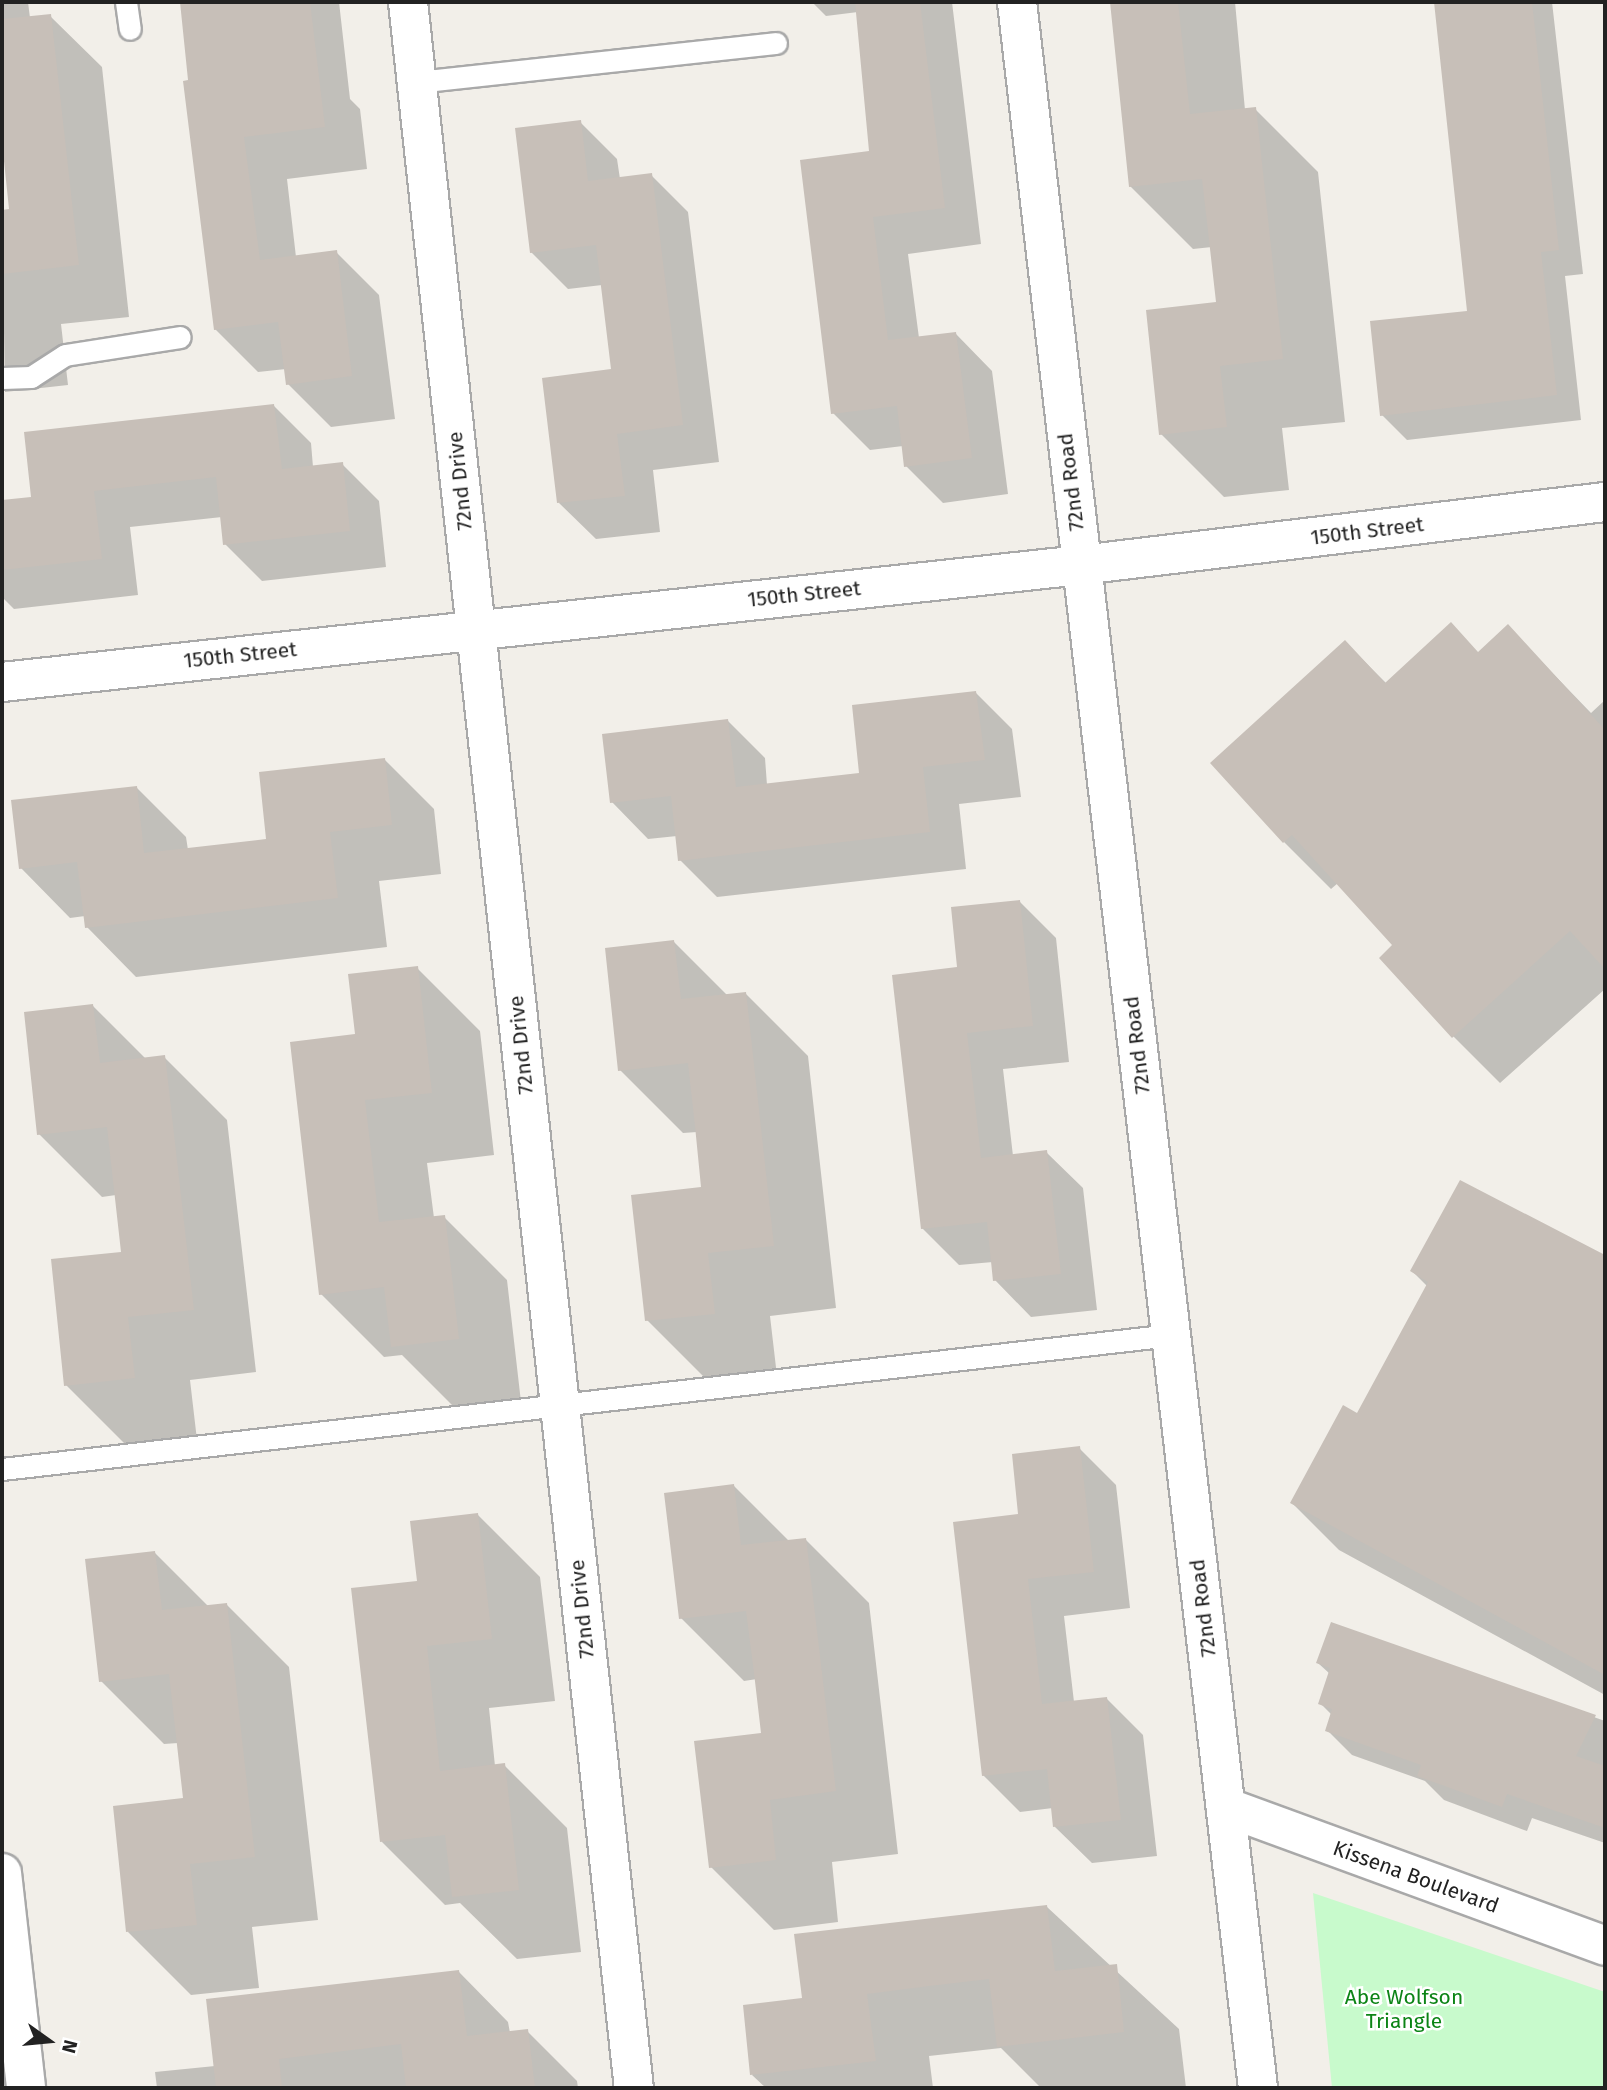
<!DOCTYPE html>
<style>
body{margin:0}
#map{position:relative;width:1607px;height:2090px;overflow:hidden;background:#f2efe9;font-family:"Fira Sans",sans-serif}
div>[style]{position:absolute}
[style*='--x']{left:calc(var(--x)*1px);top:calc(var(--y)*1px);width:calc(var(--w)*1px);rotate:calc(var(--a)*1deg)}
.park>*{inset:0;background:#c8facc}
.shadow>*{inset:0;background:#0003}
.building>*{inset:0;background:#c7bfb8}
.roads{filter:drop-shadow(2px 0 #a9a9a9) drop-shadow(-2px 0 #a9a9a9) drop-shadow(0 2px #a9a9a9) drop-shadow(0 -2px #a9a9a9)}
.service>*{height:21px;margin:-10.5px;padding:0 10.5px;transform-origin:10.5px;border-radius:10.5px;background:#fff}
.minor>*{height:38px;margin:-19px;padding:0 19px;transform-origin:19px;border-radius:19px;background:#fff}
.tertiary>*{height:38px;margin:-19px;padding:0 19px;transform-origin:19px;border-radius:19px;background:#fff}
span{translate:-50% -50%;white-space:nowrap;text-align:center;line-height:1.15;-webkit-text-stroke:5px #fff;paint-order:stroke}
.street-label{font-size:21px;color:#222}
.park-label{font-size:21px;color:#0c8416}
.frame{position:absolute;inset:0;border:4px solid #222;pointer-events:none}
.north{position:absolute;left:14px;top:2006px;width:70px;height:70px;-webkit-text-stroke:5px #fff;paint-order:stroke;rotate:105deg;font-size:19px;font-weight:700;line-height:28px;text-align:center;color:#222}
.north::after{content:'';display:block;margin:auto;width:24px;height:32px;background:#222;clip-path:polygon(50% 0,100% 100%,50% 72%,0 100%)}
</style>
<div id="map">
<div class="park">
<i style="clip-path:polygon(1313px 1893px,1605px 1992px,1605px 2088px,1332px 2088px)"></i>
</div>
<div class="shadow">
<i style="clip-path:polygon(2px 2px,28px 2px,30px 18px,50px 16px,102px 67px,129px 317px,61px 324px,68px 385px,5px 392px,2px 212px,11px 211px,2px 139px)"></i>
<i style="clip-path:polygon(182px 2px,339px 2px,350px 99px,360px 109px,367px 169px,287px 179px,296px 257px,336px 252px,379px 295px,395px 419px,331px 427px,288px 384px,286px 369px,258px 372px,215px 329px)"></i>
<i style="clip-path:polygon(812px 2px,952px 2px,981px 244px,908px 254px,919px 338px,956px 334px,992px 371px,1008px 494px,943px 503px,906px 466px,903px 446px,870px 450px,833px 413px,871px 153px,858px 12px,826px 16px)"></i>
<i style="clip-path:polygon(1111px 2px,1235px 2px,1245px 110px,1255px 109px,1318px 172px,1345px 422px,1282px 428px,1289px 490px,1224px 497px,1161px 434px,1218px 304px,1212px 247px,1193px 249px,1130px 186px)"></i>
<i style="clip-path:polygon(1436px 2px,1552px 2px,1583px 274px,1565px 276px,1581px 420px,1407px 440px,1382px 415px,1469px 313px)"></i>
<i style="clip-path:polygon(580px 122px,617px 159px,620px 179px,651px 175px,688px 212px,719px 462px,653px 470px,660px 532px,596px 539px,559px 503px,613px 371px,602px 285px,568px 289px,531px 252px)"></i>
<i style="clip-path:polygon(274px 406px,311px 443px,313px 467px,342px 464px,379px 501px,386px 567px,262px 581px,225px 544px,222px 517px,130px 527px,138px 595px,14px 609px,2px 597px,2px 502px,33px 499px)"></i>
<i style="clip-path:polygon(1508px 627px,1591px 713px,1605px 700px,1605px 989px,1500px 1083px,1453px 1036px,1395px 945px,1338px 883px,1331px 889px,1284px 842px,1345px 642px,1387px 684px,1480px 654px)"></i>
<i style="clip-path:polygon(975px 692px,1012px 729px,1021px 797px,959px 804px,966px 869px,717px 897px,680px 860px,677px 836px,648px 839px,612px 802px,728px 721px,765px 758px,767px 785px,861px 774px)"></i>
<i style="clip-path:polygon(384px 759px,434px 809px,441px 874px,379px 881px,387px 947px,136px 977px,87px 927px,85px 916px,70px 918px,21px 868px,136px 787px,186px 837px,188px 850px,268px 840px)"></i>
<i style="clip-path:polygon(1019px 901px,1056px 938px,1069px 1062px,1003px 1069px,1013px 1156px,1046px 1152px,1083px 1188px,1097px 1310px,1031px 1317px,995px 1280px,993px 1262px,959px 1265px,922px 1228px,959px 969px)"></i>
<i style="clip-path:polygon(674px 942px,727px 995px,745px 993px,808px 1056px,836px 1308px,770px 1316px,777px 1376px,710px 1383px,647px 1320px,703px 1189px,697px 1132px,683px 1133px,620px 1070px)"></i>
<i style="clip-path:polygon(417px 968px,480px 1031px,494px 1155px,427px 1163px,434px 1218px,444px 1217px,507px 1280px,521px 1402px,456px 1409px,402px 1355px,384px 1357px,321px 1294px,357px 1036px)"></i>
<i style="clip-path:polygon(93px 1006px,146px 1059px,164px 1057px,227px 1120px,256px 1372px,190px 1380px,197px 1440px,129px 1448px,66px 1385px,123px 1253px,116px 1195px,102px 1197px,39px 1134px)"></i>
<i style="clip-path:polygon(1461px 1182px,1605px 1260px,1605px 1695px,1339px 1550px,1292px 1503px,1357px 1415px,1428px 1287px,1412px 1271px)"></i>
<i style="clip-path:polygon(1079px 1448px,1116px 1485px,1130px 1608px,1064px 1616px,1074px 1702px,1106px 1698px,1143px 1735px,1157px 1856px,1092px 1863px,1055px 1827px,1053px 1808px,1020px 1812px,983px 1775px,1020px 1516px)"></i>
<i style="clip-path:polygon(734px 1486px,789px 1541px,806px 1540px,869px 1603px,898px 1854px,832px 1862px,838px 1922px,774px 1930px,711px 1867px,763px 1735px,757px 1679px,744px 1681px,681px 1618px)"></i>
<i style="clip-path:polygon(477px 1514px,540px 1577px,555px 1701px,489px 1708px,495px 1766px,504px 1765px,567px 1828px,581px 1952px,517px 1959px,460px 1903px,445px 1905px,382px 1842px,419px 1582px)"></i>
<i style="clip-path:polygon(155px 1553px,208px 1606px,226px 1604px,289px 1667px,318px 1920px,252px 1927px,259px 1988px,191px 1995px,128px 1932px,185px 1800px,178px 1743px,164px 1744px,101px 1681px)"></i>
<i style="clip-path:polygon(1332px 1624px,1605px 1721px,1605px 1843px,1532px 1818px,1527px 1831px,1444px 1800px,1425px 1781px,1352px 1755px,1327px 1730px,1332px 1715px,1320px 1703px,1330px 1674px,1318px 1663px)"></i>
<i style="clip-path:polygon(1047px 1907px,1179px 2029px,1186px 2088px,1041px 2088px,1001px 2048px,929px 2056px,933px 2088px,766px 2088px,752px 2075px,804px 2000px)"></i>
<i style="clip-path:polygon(459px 1972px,508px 2022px,510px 2033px,527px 2031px,577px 2081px,578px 2088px,157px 2088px,155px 2072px,215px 2066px)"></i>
</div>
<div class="building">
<i style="clip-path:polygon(180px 2px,310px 2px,325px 127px,244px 137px,260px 260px,337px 250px,352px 376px,286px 385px,278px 322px,214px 330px,183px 81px,188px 80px)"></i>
<i style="clip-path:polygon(855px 2px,920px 2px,945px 208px,873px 217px,888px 340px,956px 332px,972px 458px,904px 467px,897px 406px,831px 414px,800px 160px,869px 151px)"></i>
<i style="clip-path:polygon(1110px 2px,1178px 2px,1190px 114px,1256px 107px,1283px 359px,1220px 366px,1227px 427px,1159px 435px,1146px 310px,1216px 302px,1209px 240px,1202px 179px,1129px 187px)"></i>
<i style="clip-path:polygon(1434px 2px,1532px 2px,1559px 250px,1541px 252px,1557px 395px,1380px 416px,1370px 321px,1467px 311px)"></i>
<i style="clip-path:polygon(51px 14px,79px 265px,2px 274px,2px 210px,9px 209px,2px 142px,2px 19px)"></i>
<i style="clip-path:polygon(581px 120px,588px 181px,652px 173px,683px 425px,617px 434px,625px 496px,557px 503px,542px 378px,611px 369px,596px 245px,530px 253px,515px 128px)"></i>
<i style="clip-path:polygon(274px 404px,282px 469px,343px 462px,350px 531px,223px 545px,216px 477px,94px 491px,102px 559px,2px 570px,2px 500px,31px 497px,24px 432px)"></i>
<i style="clip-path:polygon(1451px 622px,1478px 652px,1508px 624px,1605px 730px,1605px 969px,1570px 931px,1452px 1038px,1379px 958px,1392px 945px,1292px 835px,1283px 843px,1210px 763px,1345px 640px,1385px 683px)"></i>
<i style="clip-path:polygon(976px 691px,985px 760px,923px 767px,930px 832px,678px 861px,671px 796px,610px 803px,602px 734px,728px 719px,736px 787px,859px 773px,852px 705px)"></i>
<i style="clip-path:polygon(385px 758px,392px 825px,330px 832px,338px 898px,85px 928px,77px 862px,19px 869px,11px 800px,137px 786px,144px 853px,266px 839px,259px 772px)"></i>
<i style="clip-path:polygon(1020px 900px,1033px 1026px,967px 1033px,974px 1093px,981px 1158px,1047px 1150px,1061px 1274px,993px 1281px,987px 1222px,921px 1229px,892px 975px,957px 967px,951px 907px)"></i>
<i style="clip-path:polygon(674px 940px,681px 999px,746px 992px,774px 1246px,708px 1253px,715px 1314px,645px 1321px,631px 1195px,701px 1187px,695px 1126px,688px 1063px,618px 1071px,605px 948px)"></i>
<i style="clip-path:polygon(418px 966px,432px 1093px,365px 1100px,372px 1160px,379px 1222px,445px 1215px,459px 1339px,391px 1347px,384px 1287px,319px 1295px,290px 1042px,355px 1034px,348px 974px)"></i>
<i style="clip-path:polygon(93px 1004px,100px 1063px,165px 1055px,194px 1310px,128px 1317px,135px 1378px,64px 1386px,51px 1259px,121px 1252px,107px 1127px,37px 1135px,24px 1012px)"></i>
<i style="clip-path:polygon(1460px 1180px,1605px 1255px,1605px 1675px,1290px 1503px,1343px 1405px,1357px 1413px,1428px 1282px,1410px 1271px)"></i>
<i style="clip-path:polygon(1080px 1446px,1094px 1572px,1028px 1579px,1035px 1640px,1042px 1704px,1107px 1697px,1121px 1820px,1053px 1827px,1047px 1769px,982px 1776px,953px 1522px,1018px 1514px,1012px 1454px)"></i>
<i style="clip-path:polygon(734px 1484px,741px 1545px,806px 1538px,836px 1791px,770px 1800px,776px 1860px,709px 1868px,694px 1741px,761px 1733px,754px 1673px,746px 1611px,679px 1619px,664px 1493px)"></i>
<i style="clip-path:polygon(478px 1513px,492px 1639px,427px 1646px,440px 1771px,505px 1763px,519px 1890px,452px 1897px,445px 1835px,380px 1842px,351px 1588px,417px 1581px,410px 1521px)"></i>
<i style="clip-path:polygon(155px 1551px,162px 1610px,227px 1603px,255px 1857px,190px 1864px,197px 1925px,126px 1932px,113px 1806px,183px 1798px,169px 1674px,99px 1682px,85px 1559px)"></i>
<i style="clip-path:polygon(1331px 1622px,1596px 1715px,1576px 1756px,1605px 1766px,1605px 1828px,1507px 1794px,1502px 1807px,1417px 1776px,1421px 1765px,1325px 1731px,1332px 1709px,1318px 1704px,1330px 1668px,1316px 1663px)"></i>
<i style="clip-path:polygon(1047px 1905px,1055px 1971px,1117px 1964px,1124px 2032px,997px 2047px,989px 1979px,929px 1986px,867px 1994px,876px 2061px,750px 2075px,743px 2005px,802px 1998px,794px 1934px)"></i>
<i style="clip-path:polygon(459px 1970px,467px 2036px,528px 2029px,535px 2088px,406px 2088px,401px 2044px,279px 2059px,282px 2088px,216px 2088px,206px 1999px)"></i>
</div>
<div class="roads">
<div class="service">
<i style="--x:126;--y:2;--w:27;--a:82"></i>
<i style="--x:417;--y:82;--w:361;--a:-6.2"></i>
<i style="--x:2;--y:378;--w:29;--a:-2"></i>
<i style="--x:31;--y:377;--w:40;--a:-32.9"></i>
<i style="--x:65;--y:355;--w:116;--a:-8.9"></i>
<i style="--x:2;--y:1469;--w:1176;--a:-6.54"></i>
</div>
<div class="minor">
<i style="--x:408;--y:2;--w:2098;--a:83.82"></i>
<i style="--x:1017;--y:2;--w:2100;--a:83.41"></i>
<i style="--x:2;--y:682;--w:1085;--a:-6.19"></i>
<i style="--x:1081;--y:565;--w:528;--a:-6.86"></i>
<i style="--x:1226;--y:1807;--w:404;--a:20.1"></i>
</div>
<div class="tertiary">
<i style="--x:2;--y:1873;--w:216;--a:83.6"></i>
</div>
</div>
<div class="street-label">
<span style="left:460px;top:481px;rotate:-96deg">72nd Drive</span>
<span style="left:1071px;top:482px;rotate:-97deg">72nd Road</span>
<span style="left:1367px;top:531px;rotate:-7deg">150th Street</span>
<span style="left:804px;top:594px;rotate:-6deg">150th Street</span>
<span style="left:240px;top:655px;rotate:-6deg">150th Street</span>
<span style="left:521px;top:1045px;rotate:-96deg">72nd Drive</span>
<span style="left:1137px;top:1045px;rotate:-97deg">72nd Road</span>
<span style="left:1203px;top:1608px;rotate:-97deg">72nd Road</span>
<span style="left:582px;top:1609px;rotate:-96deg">72nd Drive</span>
<span style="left:1416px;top:1877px;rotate:20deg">Kissena Boulevard</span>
</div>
<div class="park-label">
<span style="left:1404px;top:2009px">Abe Wolfson<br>Triangle</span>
</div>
<div class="frame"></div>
<div class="north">N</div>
</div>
